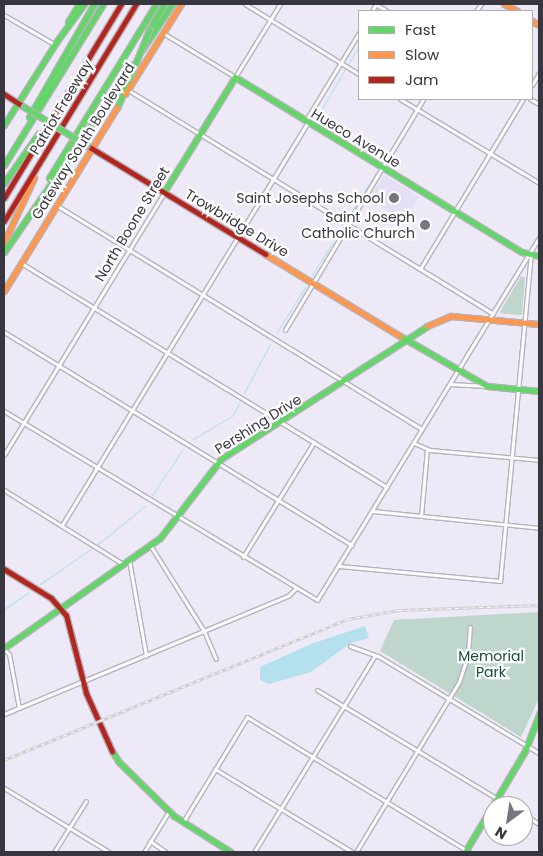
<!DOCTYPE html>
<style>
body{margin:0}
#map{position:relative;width:543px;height:856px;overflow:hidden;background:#ede9f6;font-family:Poppins,sans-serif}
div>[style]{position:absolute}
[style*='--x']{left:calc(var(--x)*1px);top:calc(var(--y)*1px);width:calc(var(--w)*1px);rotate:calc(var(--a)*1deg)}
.built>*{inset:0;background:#e5dff5;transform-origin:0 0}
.green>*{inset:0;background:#bfd6cc}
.water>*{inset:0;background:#b5e0ee}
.stream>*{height:1px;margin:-0.5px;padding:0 0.5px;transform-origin:0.5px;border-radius:0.5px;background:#b5e0ee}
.roads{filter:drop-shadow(1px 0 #b5b2bc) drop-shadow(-1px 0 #b5b2bc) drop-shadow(0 1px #b5b2bc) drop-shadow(0 -1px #b5b2bc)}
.street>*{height:3px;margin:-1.5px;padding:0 1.5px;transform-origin:1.5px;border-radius:1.5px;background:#fcfcfe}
.fast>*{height:5px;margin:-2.5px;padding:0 2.5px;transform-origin:2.5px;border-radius:2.5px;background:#63d668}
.slow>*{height:5px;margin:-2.5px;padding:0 2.5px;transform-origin:2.5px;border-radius:2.5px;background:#ff974d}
.jam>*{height:5px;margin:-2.5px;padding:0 2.5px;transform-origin:2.5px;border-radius:2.5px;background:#b3261e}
.rail>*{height:3px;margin-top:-1.5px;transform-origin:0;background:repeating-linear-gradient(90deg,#fff 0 4px,#d0cfd2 0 8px);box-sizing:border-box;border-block:1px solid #d0cfd2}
.bridges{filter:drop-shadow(1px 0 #b5b2bc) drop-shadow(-1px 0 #b5b2bc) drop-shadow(0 1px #b5b2bc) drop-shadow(0 -1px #b5b2bc)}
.fast-bridge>*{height:5px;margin:-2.5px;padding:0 2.5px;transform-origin:2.5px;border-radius:2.5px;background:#63d668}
.dots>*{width:14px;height:14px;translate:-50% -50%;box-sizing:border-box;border:2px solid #fff;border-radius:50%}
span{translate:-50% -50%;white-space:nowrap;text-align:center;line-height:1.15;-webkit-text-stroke:4.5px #fff;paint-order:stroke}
.street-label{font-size:14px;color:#38363f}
.poi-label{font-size:14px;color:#38363f}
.right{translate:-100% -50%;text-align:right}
.park-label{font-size:14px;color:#164e30}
.frame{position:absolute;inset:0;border:5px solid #38363f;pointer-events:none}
.legend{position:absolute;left:358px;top:10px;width:175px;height:90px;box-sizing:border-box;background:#fff;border:1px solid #afafb2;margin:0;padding:6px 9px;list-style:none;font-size:15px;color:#38363f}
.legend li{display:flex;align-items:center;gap:10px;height:25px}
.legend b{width:25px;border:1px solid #afafb2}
.north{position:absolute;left:483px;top:796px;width:50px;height:50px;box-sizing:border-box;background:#fff;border:1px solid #afafb2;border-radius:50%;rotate:211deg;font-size:14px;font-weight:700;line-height:20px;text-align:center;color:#38363f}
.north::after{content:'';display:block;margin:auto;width:18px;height:22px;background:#77757f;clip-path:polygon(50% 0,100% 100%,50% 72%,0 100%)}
</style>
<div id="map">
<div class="built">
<i style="left:384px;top:175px;width:41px;height:28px;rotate:32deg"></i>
</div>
<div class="green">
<i style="clip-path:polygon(521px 276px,525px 278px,522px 315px,503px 314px,500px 312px)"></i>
<i style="clip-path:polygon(539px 612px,539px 698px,521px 737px,380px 651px,394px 620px)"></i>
</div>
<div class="water">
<i style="clip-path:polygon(365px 626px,369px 638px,351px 643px,311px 672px,269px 684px,260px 680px,260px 667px,311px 644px)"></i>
</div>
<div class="stream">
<i style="--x:385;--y:5;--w:1;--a:-90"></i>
<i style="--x:349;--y:63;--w:20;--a:-60"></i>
<i style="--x:317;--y:117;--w:56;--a:-59.7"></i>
<i style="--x:347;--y:219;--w:57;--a:-58"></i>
<i style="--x:312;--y:275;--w:58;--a:-57.7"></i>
<i style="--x:277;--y:332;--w:54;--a:-57.8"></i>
<i style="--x:244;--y:393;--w:55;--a:-62"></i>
<i style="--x:193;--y:439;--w:45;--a:-30.5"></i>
<i style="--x:232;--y:416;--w:14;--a:-60"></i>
<i style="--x:152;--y:495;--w:55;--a:-56"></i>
<i style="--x:98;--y:544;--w:60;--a:-39"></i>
<i style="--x:40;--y:584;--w:62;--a:-34.5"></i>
<i style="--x:4;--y:609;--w:30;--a:-34"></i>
</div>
<div class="roads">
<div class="street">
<i style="--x:245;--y:4;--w:134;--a:31.6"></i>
<i style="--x:375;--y:4;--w:14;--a:30"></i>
<i style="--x:372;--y:11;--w:8;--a:-60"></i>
<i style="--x:476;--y:11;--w:9;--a:-54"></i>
<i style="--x:4;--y:15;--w:58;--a:30.1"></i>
<i style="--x:163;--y:33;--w:84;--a:31.4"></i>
<i style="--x:235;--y:77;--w:86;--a:-58.3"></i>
<i style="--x:532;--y:85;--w:14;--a:-60"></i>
<i style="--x:128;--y:90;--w:428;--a:31.5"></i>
<i style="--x:400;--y:99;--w:162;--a:31.1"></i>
<i style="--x:530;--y:99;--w:10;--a:29"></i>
<i style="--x:306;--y:120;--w:102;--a:-58.7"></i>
<i style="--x:56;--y:205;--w:429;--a:31.5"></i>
<i style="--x:21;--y:263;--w:429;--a:31.5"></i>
<i style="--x:420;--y:269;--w:199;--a:-58.8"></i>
<i style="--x:285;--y:330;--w:269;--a:-59.1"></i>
<i style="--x:4;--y:332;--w:408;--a:31.5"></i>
<i style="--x:450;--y:384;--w:36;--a:3"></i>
<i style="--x:4;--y:411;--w:366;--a:31.1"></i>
<i style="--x:317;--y:600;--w:425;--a:-58.5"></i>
<i style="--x:414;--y:443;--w:17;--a:24"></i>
<i style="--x:430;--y:450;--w:109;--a:5.2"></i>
<i style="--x:4;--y:455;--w:307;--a:-58.6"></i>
<i style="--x:4;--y:490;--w:140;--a:31.9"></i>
<i style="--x:373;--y:511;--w:167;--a:5.8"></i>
<i style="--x:421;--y:516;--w:67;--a:-84.9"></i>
<i style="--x:62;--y:525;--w:472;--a:-58.6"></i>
<i style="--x:150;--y:545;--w:102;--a:57.9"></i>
<i style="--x:204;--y:631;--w:30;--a:67"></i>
<i style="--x:243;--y:557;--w:135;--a:-58.3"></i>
<i style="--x:129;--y:560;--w:97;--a:79.9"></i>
<i style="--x:339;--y:566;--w:162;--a:5.3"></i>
<i style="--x:500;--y:581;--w:327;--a:-84.6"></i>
<i style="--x:350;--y:646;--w:30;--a:20"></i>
<i style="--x:378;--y:656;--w:188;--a:31.1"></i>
<i style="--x:4;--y:649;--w:7;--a:45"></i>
<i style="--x:9;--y:654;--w:55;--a:79.5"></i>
<i style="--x:317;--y:690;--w:224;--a:31.1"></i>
<i style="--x:4;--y:714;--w:308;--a:-22.6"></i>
<i style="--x:288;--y:596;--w:10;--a:-45"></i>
<i style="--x:215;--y:769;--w:160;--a:31.2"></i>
<i style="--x:4;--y:788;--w:123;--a:31.4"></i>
<i style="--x:523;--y:814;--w:19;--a:32"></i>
<i style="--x:183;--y:822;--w:123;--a:-58.6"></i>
<i style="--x:247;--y:717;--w:260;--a:31.3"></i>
<i style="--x:150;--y:841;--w:19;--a:35"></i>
<i style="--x:54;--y:852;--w:60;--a:-57.9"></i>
<i style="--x:144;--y:852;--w:48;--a:-58.6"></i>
<i style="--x:254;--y:852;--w:231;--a:-58.4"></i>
<i style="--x:356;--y:852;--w:199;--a:-58.8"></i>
<i style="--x:459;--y:682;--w:29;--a:-72"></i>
<i style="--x:468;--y:654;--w:27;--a:-86"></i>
</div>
<div class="fast">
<i style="--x:68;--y:22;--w:21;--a:-59"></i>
<i style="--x:149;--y:30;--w:30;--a:-60"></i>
<i style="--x:54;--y:45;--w:51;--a:-53.8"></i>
<i style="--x:142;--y:50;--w:55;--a:-56.9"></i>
<i style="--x:117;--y:108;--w:34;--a:-67"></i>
<i style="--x:29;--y:117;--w:130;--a:-60.1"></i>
<i style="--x:4;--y:125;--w:96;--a:-57.8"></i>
<i style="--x:4;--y:165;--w:189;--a:-58.4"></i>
<i style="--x:49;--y:178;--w:204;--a:-58.4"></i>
<i style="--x:4;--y:183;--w:61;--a:-55"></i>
<i style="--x:164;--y:192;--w:135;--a:-58.3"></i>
<i style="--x:235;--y:77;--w:336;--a:31.4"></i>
<i style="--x:522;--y:252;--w:17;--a:13"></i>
<i style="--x:4;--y:252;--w:228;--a:-55.5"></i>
<i style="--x:400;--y:336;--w:100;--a:29.9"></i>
<i style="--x:487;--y:386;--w:52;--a:5.5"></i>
<i style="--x:4;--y:648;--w:191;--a:-35.2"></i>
<i style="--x:160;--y:538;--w:100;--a:-52.3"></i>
<i style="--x:221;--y:459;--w:245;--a:-32.8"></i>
<i style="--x:112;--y:751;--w:13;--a:58"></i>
<i style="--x:119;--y:762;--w:77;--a:44.5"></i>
<i style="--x:174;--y:816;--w:67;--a:32.3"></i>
<i style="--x:465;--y:852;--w:117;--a:-59.3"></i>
<i style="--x:525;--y:751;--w:40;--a:-69"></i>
</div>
<div class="slow">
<i style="--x:504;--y:4;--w:15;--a:28"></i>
<i style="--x:532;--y:21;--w:8;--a:30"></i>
<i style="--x:125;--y:94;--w:106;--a:-58.1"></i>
<i style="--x:4;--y:242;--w:71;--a:-64.9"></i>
<i style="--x:265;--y:254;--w:158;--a:31.3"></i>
<i style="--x:4;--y:291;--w:216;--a:-58.4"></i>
<i style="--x:427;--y:326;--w:26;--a:-23"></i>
<i style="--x:451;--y:316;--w:88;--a:5.2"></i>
</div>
<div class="jam">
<i style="--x:4;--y:94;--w:24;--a:33"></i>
<i style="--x:86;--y:145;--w:210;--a:31.3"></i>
<i style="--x:4;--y:198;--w:227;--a:-58.9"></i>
<i style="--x:4;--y:221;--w:254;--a:-58.7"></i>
<i style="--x:4;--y:569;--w:55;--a:31.7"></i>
<i style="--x:51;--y:598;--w:23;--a:49"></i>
<i style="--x:66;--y:615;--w:81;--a:75.6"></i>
<i style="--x:86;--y:693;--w:64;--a:65.9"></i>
</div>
</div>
<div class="rail">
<i style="--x:4;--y:760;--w:372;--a:-22.3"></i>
<i style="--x:348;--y:619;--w:52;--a:-10"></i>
<i style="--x:399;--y:610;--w:140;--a:-2"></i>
</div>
<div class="bridges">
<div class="fast-bridge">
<i style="--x:130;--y:77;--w:51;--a:-68"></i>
<i style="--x:24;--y:107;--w:73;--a:31.5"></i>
</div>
</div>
<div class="dots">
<i style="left:394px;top:198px;background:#77757f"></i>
<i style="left:425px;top:225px;background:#77757f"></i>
</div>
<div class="street-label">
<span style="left:61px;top:107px;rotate:-59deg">Patriot Freeway</span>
<span style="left:356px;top:138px;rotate:31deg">Hueco Avenue</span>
<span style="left:83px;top:141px;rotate:-58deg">Gateway South Boulevard</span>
<span style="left:237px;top:223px;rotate:31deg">Trowbridge Drive</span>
<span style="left:132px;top:224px;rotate:-59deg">North Boone Street</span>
<span style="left:258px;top:424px;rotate:-32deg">Pershing Drive</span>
</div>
<div class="poi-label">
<span class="right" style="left:384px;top:198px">Saint Josephs School</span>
<span class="right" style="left:415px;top:225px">Saint Joseph<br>Catholic Church</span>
</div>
<div class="park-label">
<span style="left:491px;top:664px">Memorial<br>Park</span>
</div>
<div class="frame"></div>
<ul class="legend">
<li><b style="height:6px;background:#63d668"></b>Fast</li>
<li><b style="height:6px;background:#ff974d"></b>Slow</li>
<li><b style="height:6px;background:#b3261e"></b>Jam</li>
</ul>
<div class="north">N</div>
</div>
